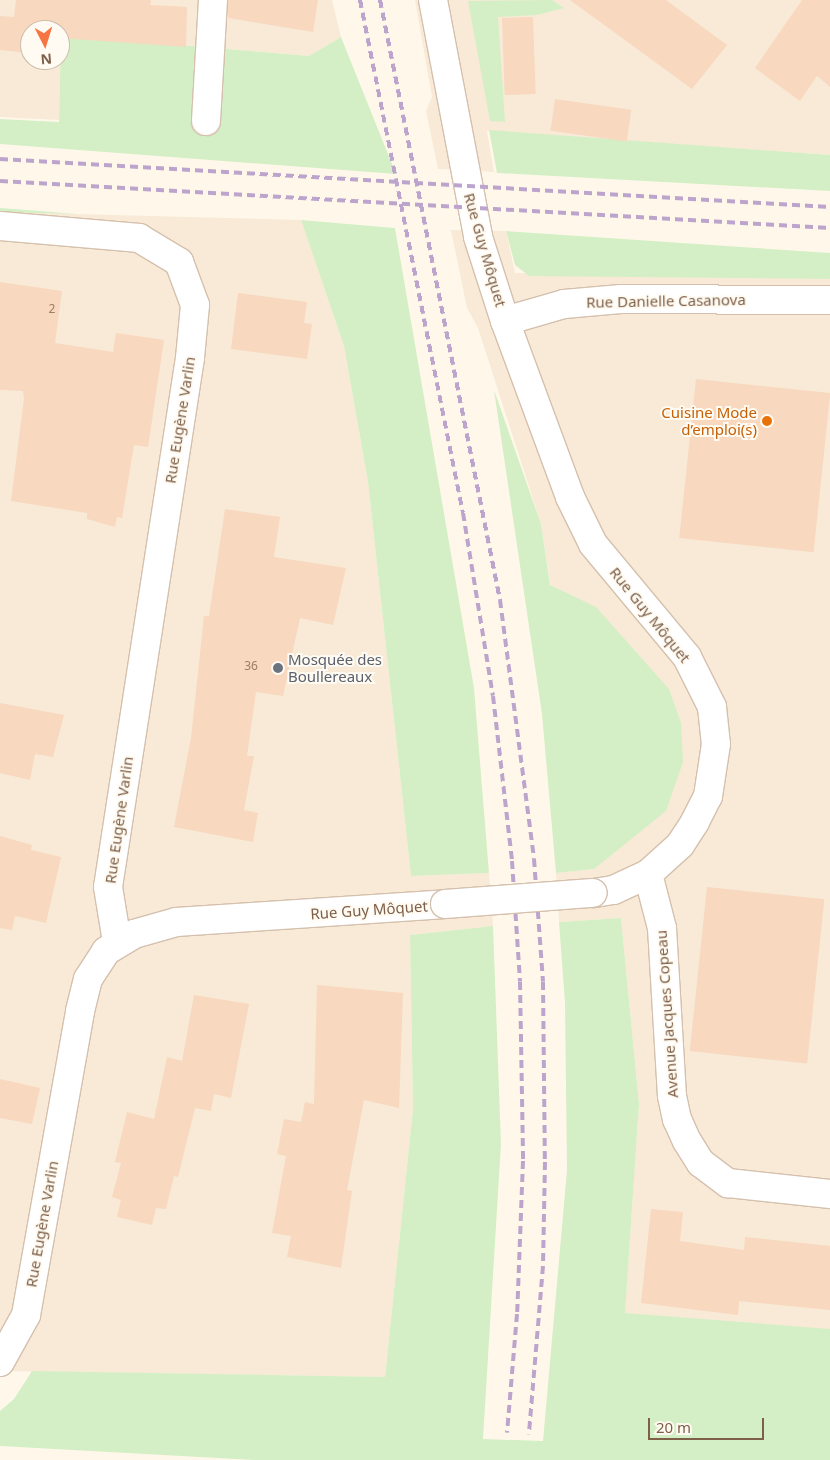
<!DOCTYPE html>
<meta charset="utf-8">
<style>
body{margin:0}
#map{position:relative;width:830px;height:1460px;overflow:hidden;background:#fff8ea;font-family:"Noto Sans",sans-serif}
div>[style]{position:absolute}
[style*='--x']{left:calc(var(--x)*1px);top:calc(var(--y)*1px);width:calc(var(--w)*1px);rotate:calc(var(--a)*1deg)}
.residential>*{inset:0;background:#f8ead7}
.green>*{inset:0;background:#d4efc5}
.building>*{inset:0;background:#f8d8be;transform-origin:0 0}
.roads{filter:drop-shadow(1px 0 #d4c0ad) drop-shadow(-1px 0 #d4c0ad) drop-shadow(0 1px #d4c0ad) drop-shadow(0 -1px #d4c0ad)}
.street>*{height:28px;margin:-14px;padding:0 14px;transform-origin:14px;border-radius:14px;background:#fff}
.rail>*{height:4px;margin-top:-2px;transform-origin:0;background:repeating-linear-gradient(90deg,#bca4cc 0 8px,transparent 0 13px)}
.bridges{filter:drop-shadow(1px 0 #d4c0ad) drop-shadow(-1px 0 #d4c0ad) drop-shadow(0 1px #d4c0ad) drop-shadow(0 -1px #d4c0ad)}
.street-bridge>*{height:28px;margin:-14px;padding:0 14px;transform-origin:14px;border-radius:14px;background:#fff}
.dots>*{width:14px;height:14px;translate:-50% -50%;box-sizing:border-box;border:2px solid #fffbf2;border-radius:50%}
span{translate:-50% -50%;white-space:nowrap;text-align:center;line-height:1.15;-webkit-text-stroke:4px #fffbf2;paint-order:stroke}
.number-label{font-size:12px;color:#9c7d66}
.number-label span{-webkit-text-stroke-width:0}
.street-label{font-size:15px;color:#7e5f48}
.food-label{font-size:15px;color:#c56008}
.right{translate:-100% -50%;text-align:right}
.worship-label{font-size:15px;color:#5b616d}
.left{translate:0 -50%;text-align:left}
.north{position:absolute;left:20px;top:20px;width:50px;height:50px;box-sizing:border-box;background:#fffbf2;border:1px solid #cbbdae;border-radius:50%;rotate:175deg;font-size:14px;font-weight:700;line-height:20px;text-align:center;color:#7e5f48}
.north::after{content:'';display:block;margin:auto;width:18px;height:22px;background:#f67542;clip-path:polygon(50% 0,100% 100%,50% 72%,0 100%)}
.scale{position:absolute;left:648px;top:1418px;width:116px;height:22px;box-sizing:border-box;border:2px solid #7e5f48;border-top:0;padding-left:6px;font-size:15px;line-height:18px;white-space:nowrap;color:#7e5f48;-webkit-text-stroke:4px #fffbf2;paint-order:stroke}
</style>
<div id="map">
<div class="residential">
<i style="clip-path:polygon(evenodd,0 0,332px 0,341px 37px,309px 56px,61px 35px,59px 120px,0 117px,0 0,30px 30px,60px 30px,60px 60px,30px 60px,30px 30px)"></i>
<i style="clip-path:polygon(415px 0,830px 0,830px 155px,487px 131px,494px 172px,438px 169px,426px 111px,432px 97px)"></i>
<i style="clip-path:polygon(0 212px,301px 220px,344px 346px,368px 482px,411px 876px,489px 873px,493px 926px,410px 935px,413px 1109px,385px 1377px,0 1371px)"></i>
<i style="clip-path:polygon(451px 230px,506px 231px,515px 273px,830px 278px,830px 1460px,615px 1460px,639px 1104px,621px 918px,559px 922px,556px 873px,594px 869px,541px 524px,478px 328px,467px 308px)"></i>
</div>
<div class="green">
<i style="clip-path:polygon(552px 0,564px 8px,537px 15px,498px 17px,505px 122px,490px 121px,468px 1px)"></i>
<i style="clip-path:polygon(61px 35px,309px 56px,341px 37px,396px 174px,0 144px,0 119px,59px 122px)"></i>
<i style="clip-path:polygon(489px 130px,830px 155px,830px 191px,497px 173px)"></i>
<i style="clip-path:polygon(0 208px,78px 214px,0 212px)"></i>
<i style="clip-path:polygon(301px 220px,395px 228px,474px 688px,489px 873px,411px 876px,368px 482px,344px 346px)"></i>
<i style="clip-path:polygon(506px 231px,830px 253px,830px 279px,529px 276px,515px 265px)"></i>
<i style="clip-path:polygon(494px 390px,541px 524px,550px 585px,596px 607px,669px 689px,681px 723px,683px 762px,666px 811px,594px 869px,556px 873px,542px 714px)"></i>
<i style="clip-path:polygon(621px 918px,639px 1104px,625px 1313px,830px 1329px,830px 1460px,254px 1460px,0 1446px,0 1411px,14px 1399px,32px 1371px,385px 1377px,413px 1109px,410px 935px,493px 926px,501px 1144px,483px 1439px,543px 1441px,567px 1170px,565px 1003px,559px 922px)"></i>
</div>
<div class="building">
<i style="clip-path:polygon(16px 0,151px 0,150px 5px,187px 7px,186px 47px,60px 38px,60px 30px,30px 30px,30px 53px,0 50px,0 16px,14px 17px)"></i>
<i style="clip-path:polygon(228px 0,318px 0,313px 32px,228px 18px)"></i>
<i style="clip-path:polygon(570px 0,666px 0,727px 45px,692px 89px)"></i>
<i style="clip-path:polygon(802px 0,830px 0,830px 87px,817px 76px,800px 101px,755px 68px)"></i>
<i style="left:533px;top:17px;width:77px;height:31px;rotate:88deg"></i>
<i style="left:555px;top:99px;width:77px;height:32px;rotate:8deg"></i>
<i style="clip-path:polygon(0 282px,62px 291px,55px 343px,113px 352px,116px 333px,164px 340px,148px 447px,134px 445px,122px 518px,117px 517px,115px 527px,87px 519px,87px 513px,11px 501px,24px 398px,23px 391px,0 390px)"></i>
<i style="clip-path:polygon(238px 293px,307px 302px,304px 323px,312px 324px,307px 359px,231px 349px)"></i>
<i style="left:696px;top:379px;width:135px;height:160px;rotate:6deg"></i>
<i style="clip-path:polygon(225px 509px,280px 517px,274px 557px,346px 568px,333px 625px,300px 618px,283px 696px,256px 692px,247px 756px,254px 756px,244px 810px,258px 813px,253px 842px,174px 827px,191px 738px,204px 616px,209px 616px)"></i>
<i style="clip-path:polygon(0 703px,64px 715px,53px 757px,35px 754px,30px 780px,0 773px)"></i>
<i style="clip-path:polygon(0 836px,32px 845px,31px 850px,61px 857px,46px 923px,15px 916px,12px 930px,0 928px)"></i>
<i style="left:707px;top:887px;width:118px;height:165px;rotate:6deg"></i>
<i style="clip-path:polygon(317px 985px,403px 993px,399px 1108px,364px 1100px,347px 1190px,352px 1191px,341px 1268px,287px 1257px,291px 1236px,272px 1233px,286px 1156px,277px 1154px,284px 1119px,301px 1122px,305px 1102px,314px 1104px)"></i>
<i style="clip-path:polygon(194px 995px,249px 1004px,231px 1098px,214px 1094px,211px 1111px,195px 1108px,178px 1177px,174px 1176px,166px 1209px,156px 1208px,152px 1225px,117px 1217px,121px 1200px,112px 1197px,121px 1163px,115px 1162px,127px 1112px,154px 1119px,167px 1057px,182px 1061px)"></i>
<i style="clip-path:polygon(0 1079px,40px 1088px,32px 1124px,0 1118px)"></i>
<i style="clip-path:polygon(651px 1209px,683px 1212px,680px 1241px,744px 1250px,745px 1237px,830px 1246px,830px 1310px,739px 1301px,738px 1315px,641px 1303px)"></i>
</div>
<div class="roads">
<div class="street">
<i style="--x:433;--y:0;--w:241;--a:79.2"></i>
<i style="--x:478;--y:237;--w:88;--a:72.2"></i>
<i style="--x:505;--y:321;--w:188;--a:69.7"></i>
<i style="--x:570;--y:497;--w:52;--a:63.9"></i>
<i style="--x:593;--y:544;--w:147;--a:50.2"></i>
<i style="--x:687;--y:657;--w:56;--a:63.4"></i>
<i style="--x:712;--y:707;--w:37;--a:84"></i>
<i style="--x:716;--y:744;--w:53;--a:98.7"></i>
<i style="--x:708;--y:796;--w:29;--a:117"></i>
<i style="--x:695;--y:822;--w:27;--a:123"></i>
<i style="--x:680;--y:845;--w:43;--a:137.8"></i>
<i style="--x:648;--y:874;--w:38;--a:155"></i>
<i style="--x:613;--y:890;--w:20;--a:171"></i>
<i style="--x:206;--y:121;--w:121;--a:-86.7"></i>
<i style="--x:0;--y:226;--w:140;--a:4.9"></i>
<i style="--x:139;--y:238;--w:47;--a:31"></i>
<i style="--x:179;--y:262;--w:46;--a:69.6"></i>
<i style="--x:195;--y:305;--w:53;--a:95.4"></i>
<i style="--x:190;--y:358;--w:535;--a:98.81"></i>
<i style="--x:108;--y:887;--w:56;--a:80.7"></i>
<i style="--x:505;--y:321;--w:61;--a:-16.1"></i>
<i style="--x:564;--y:304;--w:57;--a:-5"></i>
<i style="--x:621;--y:299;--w:209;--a:0.3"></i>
<i style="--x:648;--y:874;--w:56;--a:75.5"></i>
<i style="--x:662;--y:928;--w:168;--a:86.6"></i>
<i style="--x:672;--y:1096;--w:24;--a:78"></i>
<i style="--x:677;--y:1119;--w:24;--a:66"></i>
<i style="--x:687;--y:1141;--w:26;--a:58"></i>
<i style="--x:701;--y:1163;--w:34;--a:37"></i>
<i style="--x:728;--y:1183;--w:103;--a:6.2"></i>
<i style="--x:0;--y:1362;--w:54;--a:-61"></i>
<i style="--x:26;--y:1315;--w:309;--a:-79.9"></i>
<i style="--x:80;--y:1011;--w:33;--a:-76"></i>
<i style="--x:88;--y:979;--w:33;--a:-57"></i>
<i style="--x:106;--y:951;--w:33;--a:-31"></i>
<i style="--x:134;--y:934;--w:44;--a:-15.9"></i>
<i style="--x:176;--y:922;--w:270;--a:-3.8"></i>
</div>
</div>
<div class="rail">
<i style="--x:360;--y:0;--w:523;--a:78.65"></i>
<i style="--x:463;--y:513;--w:185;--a:80.7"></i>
<i style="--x:493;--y:696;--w:166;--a:83.4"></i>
<i style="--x:512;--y:861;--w:121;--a:86.2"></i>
<i style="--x:520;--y:982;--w:179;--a:89"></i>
<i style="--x:523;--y:1161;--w:153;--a:92.2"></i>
<i style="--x:517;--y:1314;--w:119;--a:94.8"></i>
<i style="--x:380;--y:0;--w:612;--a:78.69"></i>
<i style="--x:500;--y:600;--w:261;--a:82.5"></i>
<i style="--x:534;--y:859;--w:123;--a:85.8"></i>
<i style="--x:543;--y:982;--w:180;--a:89.4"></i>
<i style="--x:545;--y:1162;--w:104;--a:91.1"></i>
<i style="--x:543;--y:1266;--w:169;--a:94.8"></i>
<i style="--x:0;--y:159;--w:831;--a:3.31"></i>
<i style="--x:0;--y:181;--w:831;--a:3.24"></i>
</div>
<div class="bridges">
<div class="street-bridge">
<i style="--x:445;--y:904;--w:148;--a:-4.3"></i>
</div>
</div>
<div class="dots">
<i style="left:767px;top:421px;background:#e8710a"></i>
<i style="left:278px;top:668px;background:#6b7280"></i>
</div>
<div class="number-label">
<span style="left:52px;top:309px">2</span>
<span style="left:251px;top:666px">36</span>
</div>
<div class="street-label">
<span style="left:485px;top:250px;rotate:74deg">Rue Guy Môquet</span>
<span style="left:666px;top:301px;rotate:-1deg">Rue Danielle Casanova</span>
<span style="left:180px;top:420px;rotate:-81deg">Rue Eugène Varlin</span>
<span style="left:650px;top:615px;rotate:51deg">Rue Guy Môquet</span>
<span style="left:119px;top:820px;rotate:-82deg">Rue Eugène Varlin</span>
<span style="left:369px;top:910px;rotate:-4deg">Rue Guy Môquet</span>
<span style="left:667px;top:1014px;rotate:-94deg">Avenue Jacques Copeau</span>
<span style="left:42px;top:1224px;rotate:-80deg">Rue Eugène Varlin</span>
</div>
<div class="food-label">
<span class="right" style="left:757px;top:421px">Cuisine Mode<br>d’emploi(s)</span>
</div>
<div class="worship-label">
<span class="left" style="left:288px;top:668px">Mosquée des<br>Boullereaux</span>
</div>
<div class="north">N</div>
<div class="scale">20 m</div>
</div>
